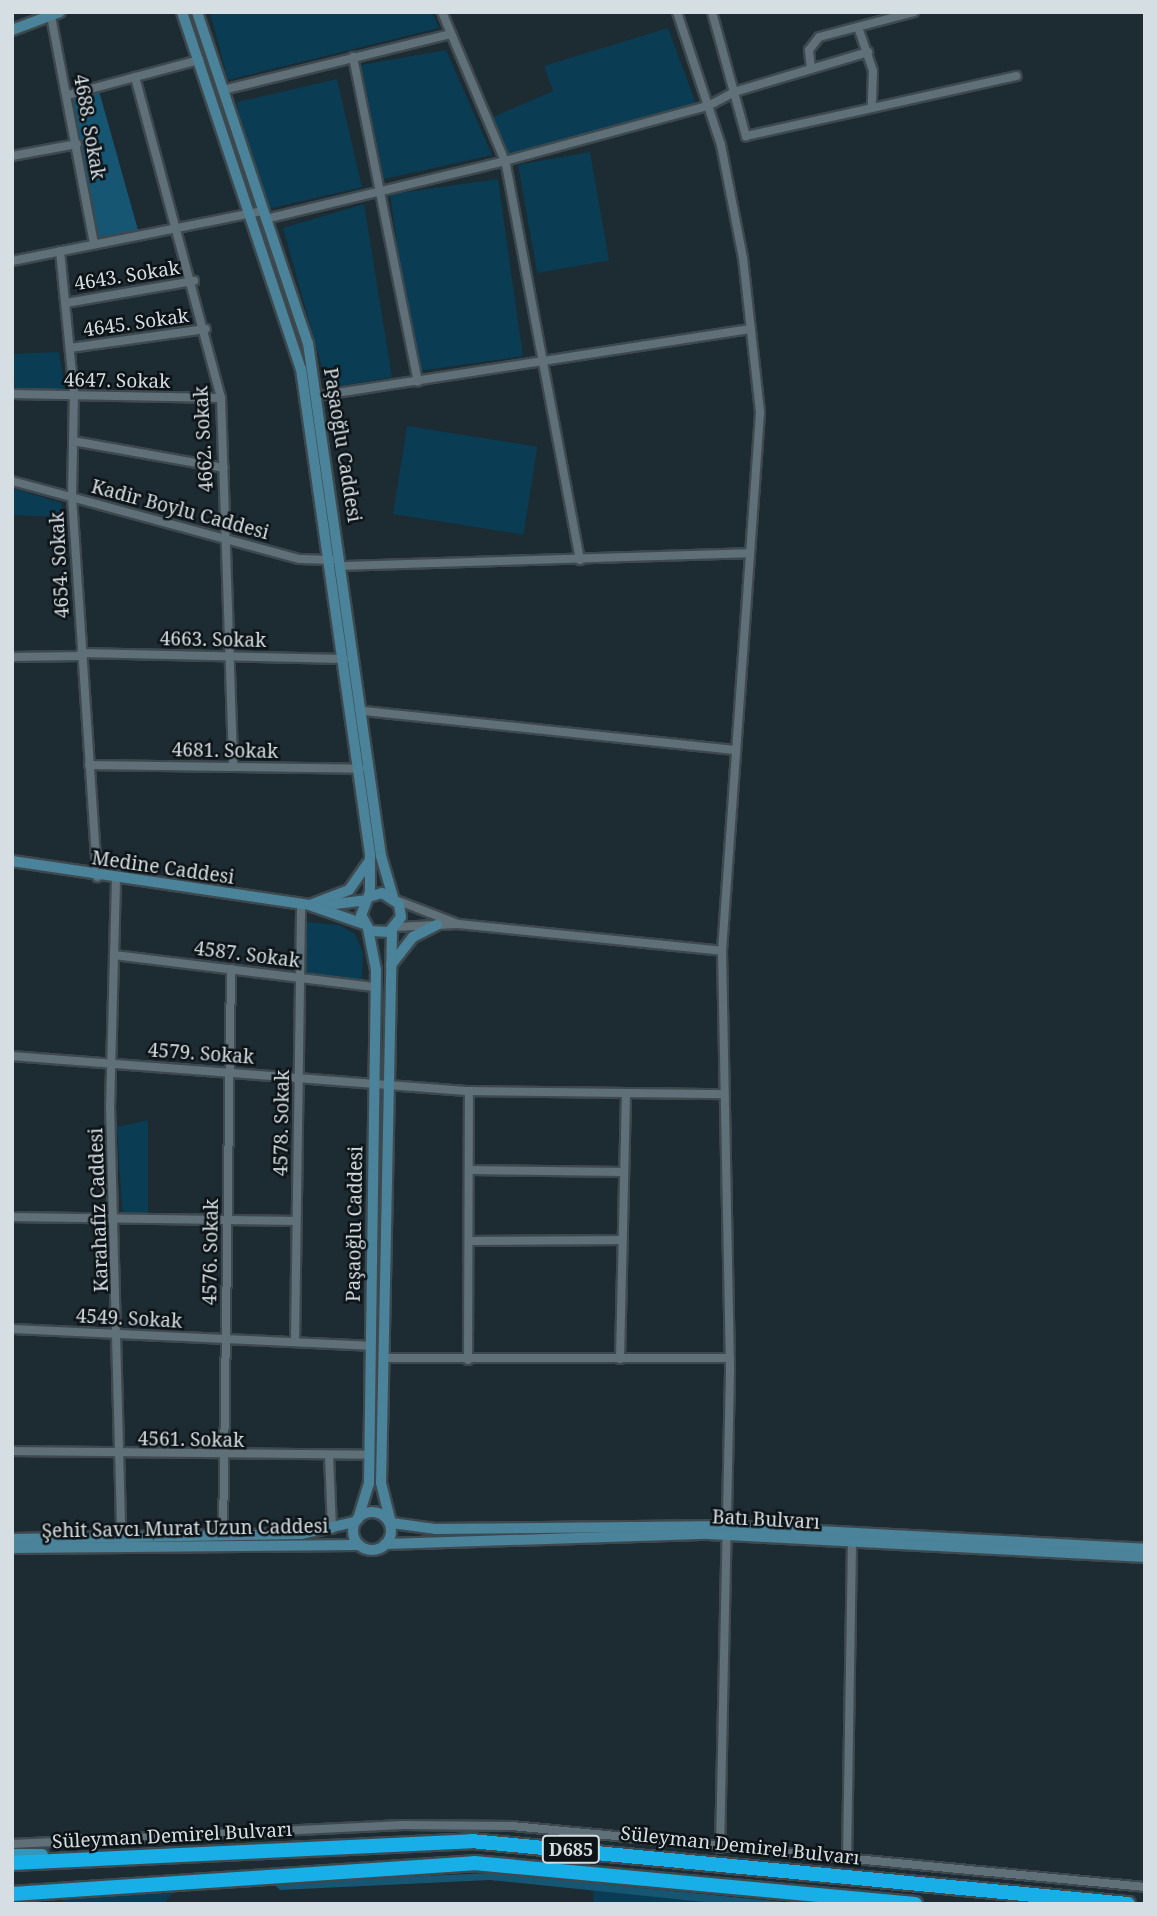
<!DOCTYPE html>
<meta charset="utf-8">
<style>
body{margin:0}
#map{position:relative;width:1157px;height:1916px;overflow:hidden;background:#1d2b33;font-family:"Noto Serif",serif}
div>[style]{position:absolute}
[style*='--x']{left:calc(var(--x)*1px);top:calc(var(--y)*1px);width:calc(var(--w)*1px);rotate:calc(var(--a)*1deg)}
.green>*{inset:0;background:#0a3d53;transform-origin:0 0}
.forest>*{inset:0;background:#165672}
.roads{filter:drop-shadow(2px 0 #3d494e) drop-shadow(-2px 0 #3d494e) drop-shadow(0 2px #3d494e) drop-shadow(0 -2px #3d494e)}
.street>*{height:8px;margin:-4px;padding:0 4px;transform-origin:4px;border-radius:4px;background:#607079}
.secondary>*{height:10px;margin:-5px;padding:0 5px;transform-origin:5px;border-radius:5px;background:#4a839a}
.secondary>.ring{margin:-5px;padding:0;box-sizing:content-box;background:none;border:10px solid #4a839a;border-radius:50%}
.primary>*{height:12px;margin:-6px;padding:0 6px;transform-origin:6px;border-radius:6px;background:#3596bc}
.highway>*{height:14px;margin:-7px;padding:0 7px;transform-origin:7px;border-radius:7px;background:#18afe8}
span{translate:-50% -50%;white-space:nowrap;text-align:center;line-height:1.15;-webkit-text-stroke:5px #0d1316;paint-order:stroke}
.shield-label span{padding:2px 5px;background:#0d1316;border:2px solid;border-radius:5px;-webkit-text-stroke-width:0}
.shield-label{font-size:18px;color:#d5dee3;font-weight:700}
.street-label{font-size:19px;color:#d5dee3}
.frame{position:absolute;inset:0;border:14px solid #d5dee3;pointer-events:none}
</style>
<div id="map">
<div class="green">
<i style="clip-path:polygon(210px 12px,432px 12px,439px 28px,228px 80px)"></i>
<i style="clip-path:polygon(668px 28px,696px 104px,508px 156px,493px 117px,553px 91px,544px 66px)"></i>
<i style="clip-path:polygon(446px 50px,492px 155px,384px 179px,361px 65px)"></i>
<i style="left:337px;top:79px;width:111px;height:103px;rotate:77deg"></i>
<i style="left:590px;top:152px;width:110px;height:73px;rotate:80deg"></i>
<i style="left:498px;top:179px;width:179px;height:109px;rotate:82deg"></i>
<i style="clip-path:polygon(364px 204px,392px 377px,328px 388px,283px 228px)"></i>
<i style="clip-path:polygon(59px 352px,65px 391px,15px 390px,12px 354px)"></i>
<i style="left:407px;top:426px;width:132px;height:89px;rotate:9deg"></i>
<i style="clip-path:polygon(12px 488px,62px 503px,60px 517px,12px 515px)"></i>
<i style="clip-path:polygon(302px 922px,339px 925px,354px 933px,363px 952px,362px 981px,302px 975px)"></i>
<i style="clip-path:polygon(148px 1120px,148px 1217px,123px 1220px,117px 1127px)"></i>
<i style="clip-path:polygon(176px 1890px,163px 1904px,46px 1904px,87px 1896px)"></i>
<i style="clip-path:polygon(593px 1890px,724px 1903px,724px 1904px,594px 1904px)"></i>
</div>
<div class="forest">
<i style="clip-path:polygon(99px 91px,138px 230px,97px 239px,73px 99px)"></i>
<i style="clip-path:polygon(489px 1873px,806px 1904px,724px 1904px,490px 1880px,280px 1890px,273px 1883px)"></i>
</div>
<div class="roads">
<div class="street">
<i style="--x:677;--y:12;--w:140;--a:71.7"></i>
<i style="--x:721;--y:145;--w:115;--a:79"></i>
<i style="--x:743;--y:258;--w:156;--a:83.7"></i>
<i style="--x:760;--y:413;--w:539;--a:94.04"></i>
<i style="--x:722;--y:951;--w:421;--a:88.9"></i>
<i style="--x:730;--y:1372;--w:476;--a:91.2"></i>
<i style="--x:712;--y:12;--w:129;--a:74.7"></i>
<i style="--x:746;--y:136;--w:277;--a:-12.5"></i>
<i style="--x:51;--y:16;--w:232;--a:79.3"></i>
<i style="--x:859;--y:30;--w:43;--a:71.1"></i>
<i style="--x:873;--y:71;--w:34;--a:92"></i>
<i style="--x:353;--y:57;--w:331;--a:78.7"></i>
<i style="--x:811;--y:69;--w:19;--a:-96"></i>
<i style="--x:809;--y:50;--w:16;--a:-52"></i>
<i style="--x:819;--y:37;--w:98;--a:-14.7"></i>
<i style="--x:135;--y:77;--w:332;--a:75"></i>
<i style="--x:221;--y:398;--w:369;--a:88.1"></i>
<i style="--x:223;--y:90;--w:235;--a:-13.8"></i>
<i style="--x:68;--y:95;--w:136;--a:-15"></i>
<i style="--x:12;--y:156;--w:66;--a:-10.5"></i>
<i style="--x:266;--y:219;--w:246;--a:-13.6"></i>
<i style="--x:505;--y:161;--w:162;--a:-112.9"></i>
<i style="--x:60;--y:251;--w:143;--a:84.4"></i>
<i style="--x:74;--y:393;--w:104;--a:91.1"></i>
<i style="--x:72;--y:497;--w:381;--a:86.2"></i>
<i style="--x:12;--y:261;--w:256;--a:-11.3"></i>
<i style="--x:66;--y:303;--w:130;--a:-9.8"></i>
<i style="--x:70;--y:348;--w:137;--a:-8"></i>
<i style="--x:12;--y:394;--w:209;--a:1.1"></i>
<i style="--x:317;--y:396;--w:439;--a:-8.8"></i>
<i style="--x:73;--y:441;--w:153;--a:10.1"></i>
<i style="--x:12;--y:481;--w:297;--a:15.2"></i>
<i style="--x:299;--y:559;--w:32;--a:2"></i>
<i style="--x:580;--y:560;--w:406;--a:-100.6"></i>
<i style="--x:505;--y:161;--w:210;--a:-15.2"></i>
<i style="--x:708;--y:106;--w:30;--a:-28"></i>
<i style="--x:734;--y:92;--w:140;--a:-16.6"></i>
<i style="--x:342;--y:566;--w:408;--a:-1.8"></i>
<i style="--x:81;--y:653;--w:263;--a:1.3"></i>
<i style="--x:12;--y:657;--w:69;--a:-0.8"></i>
<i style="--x:363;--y:711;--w:372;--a:6"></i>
<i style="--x:89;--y:765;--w:271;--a:0.8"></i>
<i style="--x:116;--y:880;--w:225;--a:91.5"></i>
<i style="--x:110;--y:1105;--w:433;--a:88.5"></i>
<i style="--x:458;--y:924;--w:265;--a:5.8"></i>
<i style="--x:395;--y:927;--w:63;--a:-2.7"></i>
<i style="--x:458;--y:924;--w:66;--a:-158.8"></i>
<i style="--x:114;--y:955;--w:264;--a:7"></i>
<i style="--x:12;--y:1056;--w:458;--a:4.4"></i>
<i style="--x:469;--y:1091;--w:255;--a:0.7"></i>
<i style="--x:469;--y:1170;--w:155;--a:0.7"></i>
<i style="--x:12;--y:1217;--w:284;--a:0.8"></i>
<i style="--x:469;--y:1241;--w:153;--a:-0.4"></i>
<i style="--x:12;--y:1329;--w:359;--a:2.7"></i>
<i style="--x:295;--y:1342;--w:438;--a:-89.2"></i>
<i style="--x:383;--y:1358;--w:347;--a:0"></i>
<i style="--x:620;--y:1359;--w:266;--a:-88.7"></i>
<i style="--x:468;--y:1360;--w:269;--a:-89.8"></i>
<i style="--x:12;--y:1451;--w:357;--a:0.6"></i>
<i style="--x:329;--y:1455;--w:74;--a:87.7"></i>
<i style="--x:223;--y:1536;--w:567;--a:-89.19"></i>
<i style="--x:12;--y:1844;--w:391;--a:-2.8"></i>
<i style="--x:403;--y:1825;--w:109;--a:0.5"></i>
<i style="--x:512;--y:1826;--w:636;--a:5.5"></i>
<i style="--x:847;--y:1860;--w:318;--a:-89.1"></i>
</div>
<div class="secondary">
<i style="--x:182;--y:12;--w:376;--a:71.6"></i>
<i style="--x:301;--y:369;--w:492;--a:81.9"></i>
<i style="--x:370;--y:856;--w:36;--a:90"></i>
<i style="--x:370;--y:892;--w:25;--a:111"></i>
<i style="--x:361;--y:915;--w:18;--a:61"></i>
<i style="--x:370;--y:931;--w:19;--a:3"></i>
<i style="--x:389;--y:932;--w:19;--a:-51"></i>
<i style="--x:401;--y:917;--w:13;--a:-99"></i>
<i style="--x:399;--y:904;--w:20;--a:-147"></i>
<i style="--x:382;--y:893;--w:14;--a:163"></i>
<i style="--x:197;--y:12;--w:349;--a:71.5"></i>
<i style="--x:308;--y:343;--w:518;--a:81.9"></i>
<i style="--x:381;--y:856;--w:43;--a:73.7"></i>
<i style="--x:12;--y:30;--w:51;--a:-20.6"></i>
<i style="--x:12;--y:861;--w:301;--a:8.4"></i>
<i style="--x:310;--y:905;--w:42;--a:-21"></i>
<i style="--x:349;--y:890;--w:35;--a:-55"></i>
<i style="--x:327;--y:905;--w:39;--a:-7"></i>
<i style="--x:312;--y:906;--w:55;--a:19.1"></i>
<i style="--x:391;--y:965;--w:36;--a:-52"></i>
<i style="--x:413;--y:937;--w:27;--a:-27"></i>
<i class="ring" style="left:353px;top:1512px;width:28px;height:28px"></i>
<i style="--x:358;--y:1519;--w:37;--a:-73"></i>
<i style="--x:369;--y:1484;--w:514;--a:-89.22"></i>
<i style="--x:376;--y:970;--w:42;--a:-101"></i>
<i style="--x:390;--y:1519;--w:37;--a:-104"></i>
<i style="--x:381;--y:1483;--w:553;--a:-88.86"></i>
<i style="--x:392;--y:1523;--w:43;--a:7.9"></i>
<i style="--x:435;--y:1529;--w:291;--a:-0.6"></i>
<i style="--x:726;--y:1526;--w:420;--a:3.1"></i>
<i style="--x:12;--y:1539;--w:289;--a:-1"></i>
<i style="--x:301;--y:1534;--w:54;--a:-12.8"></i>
<i style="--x:385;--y:1544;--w:323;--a:-1.8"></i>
<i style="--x:708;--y:1534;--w:438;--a:3"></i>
<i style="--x:12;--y:1548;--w:347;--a:-0.5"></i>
</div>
<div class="primary">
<i style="--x:12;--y:1855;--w:30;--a:0"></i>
</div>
<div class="highway">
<i style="--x:12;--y:1863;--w:460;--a:-2.7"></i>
<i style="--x:471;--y:1841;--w:660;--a:5.48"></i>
<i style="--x:12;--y:1894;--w:463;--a:-3.8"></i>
<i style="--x:474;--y:1863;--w:443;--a:5.3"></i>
</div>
</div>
<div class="shield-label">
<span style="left:571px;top:1849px">D685</span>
</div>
<div class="street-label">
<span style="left:89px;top:127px;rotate:80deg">4688. Sokak</span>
<span style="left:127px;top:276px;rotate:-9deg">4643. Sokak</span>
<span style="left:136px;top:323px;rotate:-8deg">4645. Sokak</span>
<span style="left:117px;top:381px;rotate:1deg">4647. Sokak</span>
<span style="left:204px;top:439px;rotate:-93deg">4662. Sokak</span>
<span style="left:342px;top:445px;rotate:81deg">Paşaoğlu Caddesi</span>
<span style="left:180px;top:510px;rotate:15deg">Kadir Boylu Caddesi</span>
<span style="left:60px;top:565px;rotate:-93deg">4654. Sokak</span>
<span style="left:213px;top:640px;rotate:1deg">4663. Sokak</span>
<span style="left:225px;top:751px;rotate:1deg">4681. Sokak</span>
<span style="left:163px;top:868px;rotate:8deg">Medine Caddesi</span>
<span style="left:247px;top:955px;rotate:7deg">4587. Sokak</span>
<span style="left:201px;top:1054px;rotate:4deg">4579. Sokak</span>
<span style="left:282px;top:1123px;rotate:-89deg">4578. Sokak</span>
<span style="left:99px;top:1210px;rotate:-92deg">Karahafız Caddesi</span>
<span style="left:355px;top:1224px;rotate:-89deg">Paşaoğlu Caddesi</span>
<span style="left:211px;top:1252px;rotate:-89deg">4576. Sokak</span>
<span style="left:129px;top:1319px;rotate:3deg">4549. Sokak</span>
<span style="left:191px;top:1440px;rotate:1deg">4561. Sokak</span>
<span style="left:766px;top:1520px;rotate:3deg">Batı Bulvarı</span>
<span style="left:185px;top:1529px;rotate:-1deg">Şehit Savcı Murat Uzun Caddesi</span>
<span style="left:172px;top:1836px;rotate:-3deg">Süleyman Demirel Bulvarı</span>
<span style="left:740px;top:1846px;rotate:6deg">Süleyman Demirel Bulvarı</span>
</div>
<div class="frame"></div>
</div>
